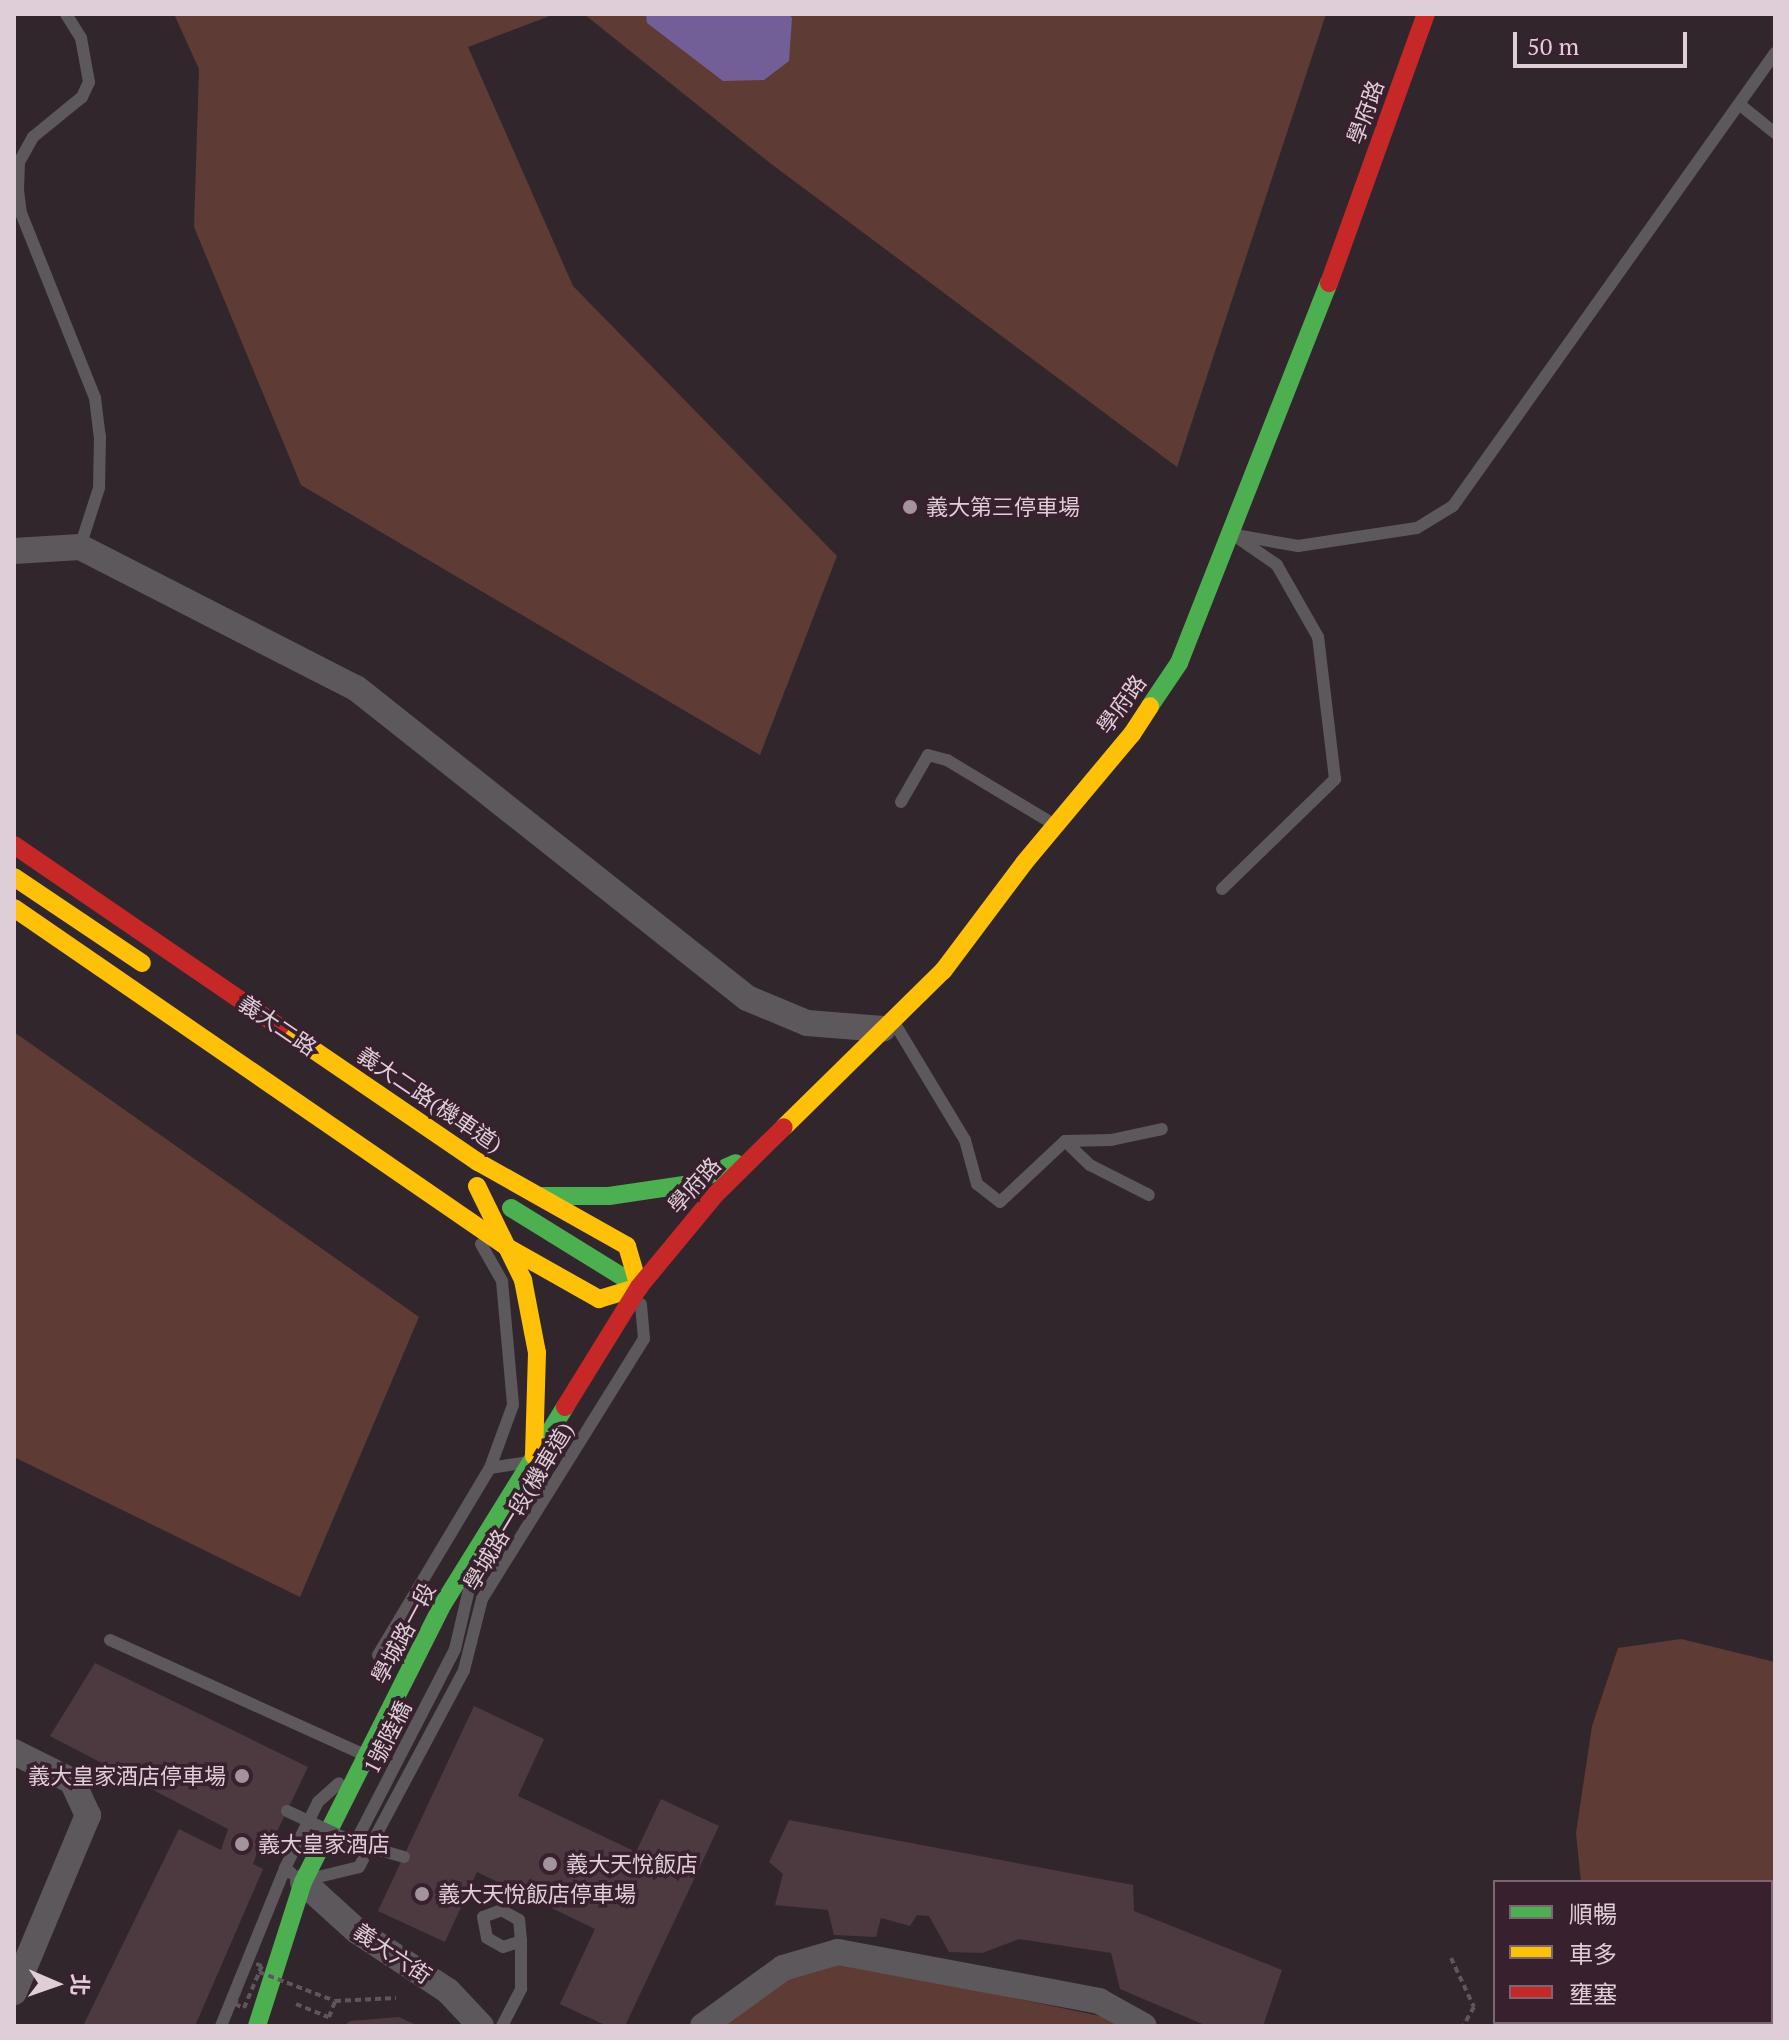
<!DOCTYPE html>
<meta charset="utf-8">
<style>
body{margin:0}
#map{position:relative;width:1789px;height:2040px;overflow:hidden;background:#32262d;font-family:"PT Serif","Noto Sans TC",serif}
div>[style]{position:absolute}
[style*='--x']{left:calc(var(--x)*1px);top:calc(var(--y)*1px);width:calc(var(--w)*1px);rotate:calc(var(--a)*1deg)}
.green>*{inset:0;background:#5f3b35}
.water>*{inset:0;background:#735f97}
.building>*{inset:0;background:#4c3a40}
.path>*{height:4px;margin-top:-2px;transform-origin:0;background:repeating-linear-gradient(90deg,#5d575c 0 6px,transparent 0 10px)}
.lane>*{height:12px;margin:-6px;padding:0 6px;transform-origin:6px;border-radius:6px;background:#5c585c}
.street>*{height:26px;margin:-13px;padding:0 13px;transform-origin:13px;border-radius:13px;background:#5c585c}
.fast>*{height:18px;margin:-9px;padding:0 9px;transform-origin:9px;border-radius:9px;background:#4caf50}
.slow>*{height:18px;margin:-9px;padding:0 9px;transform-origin:9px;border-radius:9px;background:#ffc107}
.jam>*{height:18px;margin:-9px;padding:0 9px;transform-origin:9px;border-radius:9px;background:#c62828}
.path-bridge>*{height:4px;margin-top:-2px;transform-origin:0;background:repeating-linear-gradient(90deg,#5d575c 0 6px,transparent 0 10px)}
.lane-bridge>*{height:12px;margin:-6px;padding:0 6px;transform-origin:6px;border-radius:6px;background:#5c585c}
.dots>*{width:22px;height:22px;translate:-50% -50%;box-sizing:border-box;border:4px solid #38202e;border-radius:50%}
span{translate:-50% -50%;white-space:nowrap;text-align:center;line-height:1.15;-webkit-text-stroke:7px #38202e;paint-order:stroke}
.street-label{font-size:22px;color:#dfced7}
.poi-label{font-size:22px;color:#dfced7}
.left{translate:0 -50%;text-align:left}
.right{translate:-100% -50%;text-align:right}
.frame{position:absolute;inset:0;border:16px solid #dfced7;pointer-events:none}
.legend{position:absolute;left:1493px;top:1880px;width:280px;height:144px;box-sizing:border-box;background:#38202e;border:2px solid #7b6672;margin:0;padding:10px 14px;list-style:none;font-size:24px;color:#dfced7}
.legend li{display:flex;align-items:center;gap:16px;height:40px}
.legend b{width:40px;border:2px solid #7b6672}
.north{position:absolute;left:16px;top:1944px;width:80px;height:80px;-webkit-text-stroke:6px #38202e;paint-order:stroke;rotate:92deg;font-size:22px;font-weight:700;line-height:32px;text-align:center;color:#dfced7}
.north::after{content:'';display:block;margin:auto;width:28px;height:36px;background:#dfced7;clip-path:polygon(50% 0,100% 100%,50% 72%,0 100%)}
.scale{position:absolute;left:1513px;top:32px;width:174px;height:36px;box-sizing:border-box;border:4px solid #dfced7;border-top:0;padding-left:10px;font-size:24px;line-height:28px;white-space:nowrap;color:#dfced7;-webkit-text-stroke:6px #38202e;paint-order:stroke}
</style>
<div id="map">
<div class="green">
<i style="clip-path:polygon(174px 14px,555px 14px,468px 47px,573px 286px,837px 556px,760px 755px,301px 485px,194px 227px,199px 69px)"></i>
<i style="clip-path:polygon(584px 14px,1326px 14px,1177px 467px,770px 163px)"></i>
<i style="clip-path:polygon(14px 1032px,419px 1317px,300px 1597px,14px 1457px)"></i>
<i style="clip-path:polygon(1681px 1639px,1775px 1662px,1775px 2026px,1594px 2026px,1593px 2022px,1771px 2022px,1771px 1882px,1581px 1882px,1576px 1833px,1592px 1726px,1618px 1648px)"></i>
<i style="clip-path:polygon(840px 1962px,1100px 2016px,1117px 2026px,724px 2026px,789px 1977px)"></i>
</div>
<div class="water">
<i style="clip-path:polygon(646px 14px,789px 14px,792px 18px,789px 61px,764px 80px,723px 81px,647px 23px)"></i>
</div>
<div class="building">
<i style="clip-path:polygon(95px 1663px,308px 1767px,270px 1846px,261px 1841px,253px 1864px,263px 1869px,195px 2026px,83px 2026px,179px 1829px,221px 1850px,228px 1829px,50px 1736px)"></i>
<i style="clip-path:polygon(474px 1706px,544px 1739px,518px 1796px,636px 1852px,661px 1799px,719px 1826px,625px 2026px,607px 2026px,560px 2004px,595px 1929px,477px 1872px,445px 1942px,378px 1911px)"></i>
<i style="clip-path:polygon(789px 1820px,1133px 1885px,1134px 1911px,1282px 1970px,1263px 2026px,1207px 2026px,1120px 1989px,1111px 1953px,1019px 1939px,982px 1953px,949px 1952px,929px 1916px,917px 1915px,910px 1926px,881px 1918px,876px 1937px,834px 1935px,828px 1910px,775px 1905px,783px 1874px,769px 1862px)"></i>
<i style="clip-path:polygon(399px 2017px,418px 2026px,344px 2026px,350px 2021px)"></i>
</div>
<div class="path">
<i style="--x:1451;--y:1958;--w:54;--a:64.9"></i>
<i style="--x:1474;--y:2007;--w:22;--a:120"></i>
<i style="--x:296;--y:2004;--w:35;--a:22"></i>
<i style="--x:329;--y:2017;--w:17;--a:-69"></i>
<i style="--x:335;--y:2001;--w:61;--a:-2.8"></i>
</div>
<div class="lane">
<i style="--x:66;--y:14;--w:28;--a:58"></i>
<i style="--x:81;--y:38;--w:45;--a:79.7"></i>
<i style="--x:89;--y:82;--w:17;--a:115"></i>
<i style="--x:82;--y:97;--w:63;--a:140.8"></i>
<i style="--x:33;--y:137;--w:29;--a:119"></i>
<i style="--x:19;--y:162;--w:28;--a:92"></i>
<i style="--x:18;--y:190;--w:23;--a:83"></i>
<i style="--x:21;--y:213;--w:199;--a:68.2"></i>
<i style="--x:95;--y:398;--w:38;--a:83"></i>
<i style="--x:100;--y:436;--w:52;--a:91.1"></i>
<i style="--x:99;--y:488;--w:62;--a:107.9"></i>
<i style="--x:1739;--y:104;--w:46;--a:38.9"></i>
<i style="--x:1235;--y:535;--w:64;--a:9.9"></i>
<i style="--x:1298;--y:546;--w:120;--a:-8.6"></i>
<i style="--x:1417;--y:528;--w:42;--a:-31.4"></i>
<i style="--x:1453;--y:506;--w:556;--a:-54.59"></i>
<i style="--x:901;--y:802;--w:54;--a:-60.1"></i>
<i style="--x:928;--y:755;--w:20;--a:15"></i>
<i style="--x:947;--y:760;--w:122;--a:31"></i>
<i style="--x:1222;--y:889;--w:158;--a:-44.2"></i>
<i style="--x:1335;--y:779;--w:143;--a:-96.8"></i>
<i style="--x:1318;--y:637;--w:83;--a:-119.7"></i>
<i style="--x:1277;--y:565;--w:47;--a:-145.3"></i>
<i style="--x:895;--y:1024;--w:135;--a:58.9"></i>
<i style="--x:965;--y:1140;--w:46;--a:74.7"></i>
<i style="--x:977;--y:1184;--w:29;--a:38"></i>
<i style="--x:1000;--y:1202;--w:89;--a:-43.2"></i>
<i style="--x:1065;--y:1141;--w:35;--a:44"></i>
<i style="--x:1090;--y:1165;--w:66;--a:27"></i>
<i style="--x:1065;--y:1141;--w:46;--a:-1.2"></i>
<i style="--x:1111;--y:1140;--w:52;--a:-12.2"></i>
<i style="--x:481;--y:1244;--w:43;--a:60.4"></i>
<i style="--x:502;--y:1281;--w:124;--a:84.9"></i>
<i style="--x:513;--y:1405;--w:67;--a:110.1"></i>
<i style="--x:110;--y:1640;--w:277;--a:24.3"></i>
<i style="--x:378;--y:1655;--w:218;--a:-59.1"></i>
<i style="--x:490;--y:1468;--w:33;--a:-9"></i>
<i style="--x:355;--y:1843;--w:218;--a:-62.7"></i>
<i style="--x:455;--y:1649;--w:66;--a:-76.8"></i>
<i style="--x:285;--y:1868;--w:74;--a:-63.4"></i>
<i style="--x:318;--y:1802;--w:28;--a:-42"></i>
<i style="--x:314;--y:1878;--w:46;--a:-13.7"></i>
<i style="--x:359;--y:1867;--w:223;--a:-61.9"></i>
<i style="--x:464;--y:1670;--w:73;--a:-75.8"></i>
<i style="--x:482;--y:1599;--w:306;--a:-58.1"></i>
<i style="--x:644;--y:1339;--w:35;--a:-95"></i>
<i style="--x:221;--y:2026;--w:170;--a:-67.9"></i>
<i style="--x:285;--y:1868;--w:8;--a:40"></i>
<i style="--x:502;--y:2026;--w:42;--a:-62.8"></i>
<i style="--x:521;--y:1989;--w:48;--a:-90"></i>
<i style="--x:521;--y:1941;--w:21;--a:-95"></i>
<i style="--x:519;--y:1920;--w:20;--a:-150"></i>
<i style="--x:502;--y:1910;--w:20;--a:160"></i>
<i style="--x:483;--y:1917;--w:21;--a:79"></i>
<i style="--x:487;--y:1938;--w:18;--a:29"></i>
<i style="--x:503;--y:1947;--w:19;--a:-18"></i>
</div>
<div class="street">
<i style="--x:14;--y:551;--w:66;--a:-3.5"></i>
<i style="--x:80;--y:547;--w:310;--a:27.1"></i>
<i style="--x:356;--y:688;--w:499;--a:38.4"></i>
<i style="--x:747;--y:998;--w:65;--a:22.6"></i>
<i style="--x:807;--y:1023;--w:76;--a:4.5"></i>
<i style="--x:14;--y:1752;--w:65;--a:26.6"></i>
<i style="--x:72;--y:1781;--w:38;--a:65"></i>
<i style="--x:88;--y:1815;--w:192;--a:112.7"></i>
<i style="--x:303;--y:1882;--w:73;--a:42.2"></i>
<i style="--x:357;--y:1931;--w:109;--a:33.4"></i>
<i style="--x:448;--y:1991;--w:48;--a:46.7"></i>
<i style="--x:703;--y:2026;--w:99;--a:-35.9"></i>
<i style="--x:783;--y:1968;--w:57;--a:-16.2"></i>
<i style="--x:838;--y:1952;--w:266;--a:10.6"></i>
<i style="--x:1099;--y:2001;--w:51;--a:29.1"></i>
</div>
<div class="fast">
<i style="--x:1150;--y:706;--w:52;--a:-56"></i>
<i style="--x:1179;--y:663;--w:409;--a:-68.5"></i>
<i style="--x:540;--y:1196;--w:69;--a:0"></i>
<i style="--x:609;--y:1196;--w:81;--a:-8.5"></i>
<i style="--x:689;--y:1184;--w:51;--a:-24.1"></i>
<i style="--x:511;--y:1208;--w:150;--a:31.7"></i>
<i style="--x:257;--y:2026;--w:151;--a:-72.3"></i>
<i style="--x:303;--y:1882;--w:311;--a:-63.3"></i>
<i style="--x:443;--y:1604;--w:232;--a:-58.2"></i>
</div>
<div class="slow">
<i style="--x:14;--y:877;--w:154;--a:33.9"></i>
<i style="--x:14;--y:908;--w:598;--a:34.51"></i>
<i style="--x:507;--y:1247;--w:106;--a:29.5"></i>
<i style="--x:599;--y:1299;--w:42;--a:-16.7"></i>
<i style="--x:280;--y:1027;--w:240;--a:34.3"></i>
<i style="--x:478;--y:1162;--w:171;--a:29.4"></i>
<i style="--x:627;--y:1246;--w:43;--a:73.7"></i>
<i style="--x:784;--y:1127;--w:223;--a:-44.5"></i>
<i style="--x:943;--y:971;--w:135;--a:-53.1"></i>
<i style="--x:1024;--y:863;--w:168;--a:-50.1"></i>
<i style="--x:1132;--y:734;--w:33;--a:-57"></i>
<i style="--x:477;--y:1186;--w:105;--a:63.9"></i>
<i style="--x:523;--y:1280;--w:74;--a:79.1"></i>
<i style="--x:537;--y:1353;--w:103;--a:91.7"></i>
</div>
<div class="jam">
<i style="--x:1329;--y:283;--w:286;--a:-70.2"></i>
<i style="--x:14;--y:845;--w:322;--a:34.4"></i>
<i style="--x:565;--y:1407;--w:141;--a:-58.3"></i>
<i style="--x:639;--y:1287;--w:121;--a:-50.4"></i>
<i style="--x:716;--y:1194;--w:95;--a:-44.6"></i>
</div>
<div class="path-bridge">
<i style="--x:247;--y:1960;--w:16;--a:22"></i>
<i style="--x:262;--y:1966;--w:7;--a:117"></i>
<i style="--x:259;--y:1972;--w:81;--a:20.9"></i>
<i style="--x:243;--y:1980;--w:25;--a:108"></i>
<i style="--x:235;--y:2004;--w:10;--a:24"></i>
<i style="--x:244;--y:2008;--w:39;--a:-67"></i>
</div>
<div class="lane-bridge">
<i style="--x:287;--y:1811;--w:75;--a:25.2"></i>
<i style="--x:355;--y:1843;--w:51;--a:15.9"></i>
</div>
<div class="dots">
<i style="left:910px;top:507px;background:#a2939c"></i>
<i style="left:242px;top:1776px;background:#a2939c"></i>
<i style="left:242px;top:1844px;background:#a2939c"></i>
<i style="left:550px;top:1864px;background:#a2939c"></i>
<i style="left:422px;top:1894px;background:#a2939c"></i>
</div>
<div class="street-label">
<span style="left:1365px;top:112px;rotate:-70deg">學府路</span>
<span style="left:1121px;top:704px;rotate:-54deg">學府路</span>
<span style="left:278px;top:1025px;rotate:34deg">義大二路</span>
<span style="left:430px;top:1099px;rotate:34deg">義大二路(機車道)</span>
<span style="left:694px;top:1185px;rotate:-48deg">學府路</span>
<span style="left:518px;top:1506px;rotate:-59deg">學城路一段(機車道)</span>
<span style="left:403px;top:1633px;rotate:-62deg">學城路一段</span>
<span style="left:387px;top:1737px;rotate:-63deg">1號陸橋</span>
<span style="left:393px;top:1953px;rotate:34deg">義大六街</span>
</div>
<div class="poi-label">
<span class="left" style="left:926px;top:507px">義大第三停車場</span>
<span class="right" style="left:226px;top:1776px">義大皇家酒店停車場</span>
<span class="left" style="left:258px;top:1844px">義大皇家酒店</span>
<span class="left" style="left:566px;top:1864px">義大天悅飯店</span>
<span class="left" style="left:438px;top:1894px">義大天悅飯店停車場</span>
</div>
<div class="frame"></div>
<ul class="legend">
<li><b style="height:10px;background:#4caf50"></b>順暢</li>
<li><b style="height:10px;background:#ffc107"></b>車多</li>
<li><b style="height:10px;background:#c62828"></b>壅塞</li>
</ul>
<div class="north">北</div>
<div class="scale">50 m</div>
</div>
